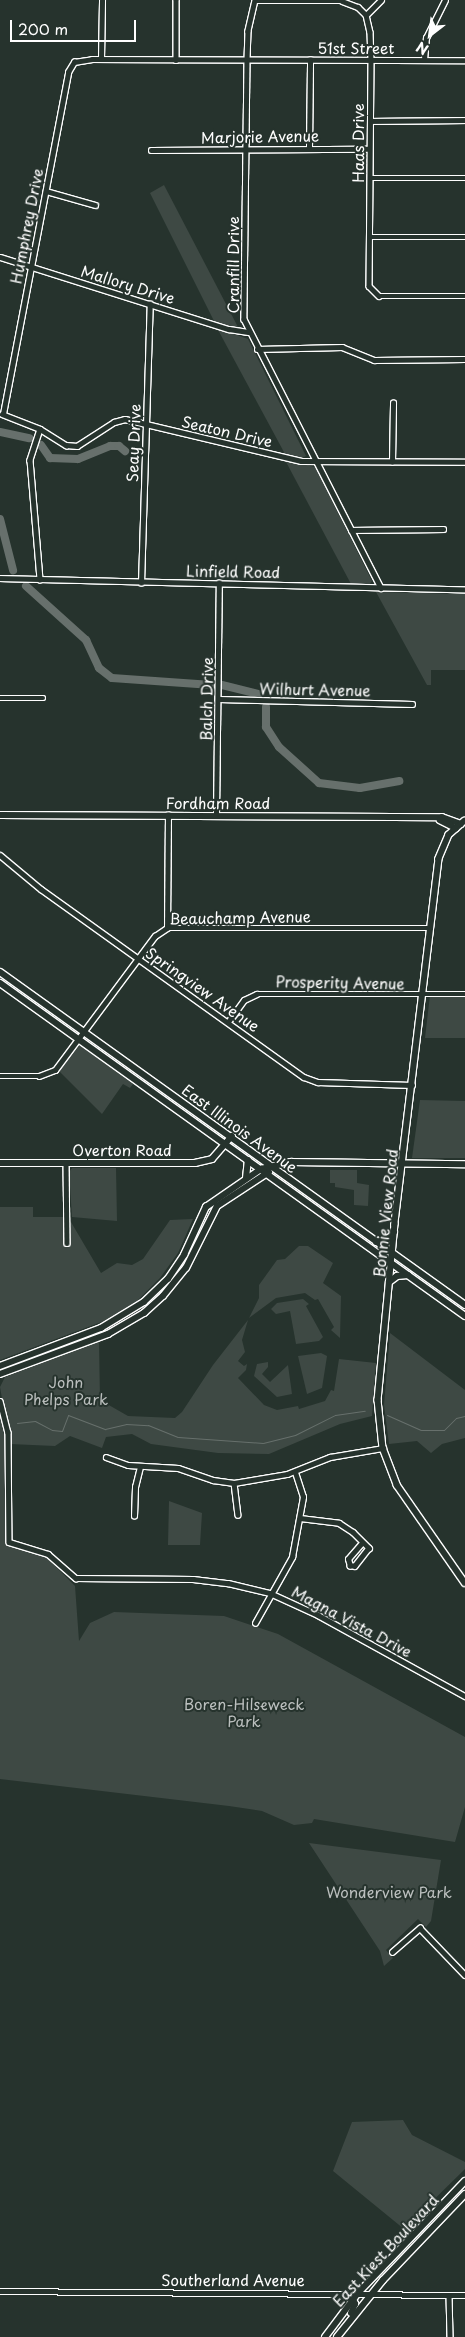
<!DOCTYPE html>
<style>
body{margin:0}
#map{position:relative;width:465px;height:2337px;overflow:hidden;background:#26332d;font-family:"Playpen Sans",sans-serif}
div>[style]{position:absolute}
[style*='--x']{left:calc(var(--x)*1px);top:calc(var(--y)*1px);width:calc(var(--w)*1px);rotate:calc(var(--a)*1deg)}
.green>*{inset:0;background:#3e4944}
.stream>*{height:1px;margin:-0.5px;padding:0 0.5px;transform-origin:0.5px;border-radius:0.5px;background:#67706c}
.river>*{height:8px;margin:-4px;padding:0 4px;transform-origin:4px;border-radius:4px;background:#67706c}
.roads{filter:drop-shadow(1px 0 #fff) drop-shadow(-1px 0 #fff) drop-shadow(0 1px #fff) drop-shadow(0 -1px #fff)}
.minor>*{height:4.5px;margin:-2.25px;padding:0 2.25px;transform-origin:2.25px;border-radius:2.25px;background:#26332d}
.tertiary>*{height:5.5px;margin:-2.75px;padding:0 2.75px;transform-origin:2.75px;border-radius:2.75px;background:#26332d}
.secondary>*{height:6px;margin:-3px;padding:0 3px;transform-origin:3px;border-radius:3px;background:#26332d}
span{translate:-50% -50%;white-space:nowrap;text-align:center;line-height:1.15;-webkit-text-stroke:4px #26332d;paint-order:stroke}
.street-label{font-size:15px;color:#fff}
.park-label{font-size:15px;color:#bbbfbe}
.north{position:absolute;left:405px;top:10px;width:50px;height:50px;-webkit-text-stroke:4px #26332d;paint-order:stroke;rotate:210deg;font-size:14px;font-weight:700;line-height:20px;text-align:center;color:#fff}
.north::after{content:'';display:block;margin:auto;width:18px;height:22px;background:#fff;clip-path:polygon(50% 0,100% 100%,50% 72%,0 100%)}
.scale{position:absolute;left:10px;top:20px;width:126px;height:22px;box-sizing:border-box;border:2px solid #fff;border-top:0;padding-left:6px;font-size:15px;line-height:18px;white-space:nowrap;color:#fff;-webkit-text-stroke:4px #26332d;paint-order:stroke}
</style>
<div id="map">
<div class="green">
<i style="clip-path:polygon(164px 185px,239px 329px,215px 323px,150px 193px)"></i>
<i style="clip-path:polygon(217px 328px,248px 339px,306px 456px,302px 458px,285px 454px)"></i>
<i style="clip-path:polygon(285px 460px,315px 467px,372px 581px,369px 585px,351px 584px)"></i>
<i style="clip-path:polygon(376px 592px,465px 594px,465px 670px,431px 670px,431px 685px,427px 685px)"></i>
<i style="clip-path:polygon(430px 995px,465px 996px,465px 1038px,425px 1038px)"></i>
<i style="clip-path:polygon(80px 1045px,133px 1084px,130px 1088px,123px 1084px,102px 1114px,59px 1071px)"></i>
<i style="clip-path:polygon(420px 1100px,465px 1101px,465px 1158px,412px 1158px)"></i>
<i style="clip-path:polygon(72px 1168px,116px 1168px,117px 1221px,72px 1217px,69px 1172px)"></i>
<i style="clip-path:polygon(330px 1170px,357px 1170px,357px 1183px,369px 1185px,368px 1206px,354px 1205px,354px 1190px,335px 1187px,335px 1183px,330px 1183px)"></i>
<i style="clip-path:polygon(0 1207px,33px 1207px,33px 1217px,68px 1217px,101px 1273px,117px 1263px,132px 1265px,143px 1259px,170px 1220px,193px 1219px,178px 1253px,160px 1278px,137px 1301px,104px 1321px,0 1360px)"></i>
<i style="clip-path:polygon(299px 1246px,308px 1246px,333px 1263px,323px 1283px,341px 1296px,340px 1338px,331px 1330px,334px 1327px,318px 1299px,315px 1300px,305px 1293px,276px 1298px,249px 1318px,259px 1298px,259px 1285px,277px 1260px,285px 1259px)"></i>
<i style="clip-path:polygon(303px 1299px,309px 1304px,306px 1306px,323px 1337px,319px 1341px,296px 1344px,290px 1311px,276px 1314px,271px 1309px,277px 1303px)"></i>
<i style="clip-path:polygon(248px 1320px,242px 1340px,245px 1352px,238px 1361px,244px 1366px,247px 1364px,246px 1370px,238px 1378px,264px 1405px,277px 1410px,298px 1406px,299px 1409px,325px 1401px,331px 1390px,334px 1391px,339px 1359px,376px 1363px,372px 1416px,340px 1424px,269px 1454px,218px 1453px,151px 1444px,132px 1434px,106px 1437px,102px 1448px,70px 1436px,55px 1446px,10px 1444px,0 1387px,5px 1377px,99px 1341px,100px 1400px,128px 1416px,175px 1418px,182px 1412px,213px 1365px)"></i>
<i style="clip-path:polygon(390px 1333px,465px 1390px,465px 1438px,442px 1444px,431px 1453px,417px 1441px,389px 1444px,384px 1405px)"></i>
<i style="clip-path:polygon(321px 1353px,327px 1356px,322px 1388px,307px 1394px,298px 1356px)"></i>
<i style="clip-path:polygon(268px 1362px,268px 1367px,262px 1374px,270px 1382px,288px 1365px,292px 1394px,277px 1397px,254px 1376px,257px 1364px)"></i>
<i style="clip-path:polygon(0 1413px,5px 1440px,5px 1543px,45px 1556px,75px 1586px,79px 1641px,90px 1623px,114px 1612px,224px 1616px,278px 1634px,465px 1737px,465px 1807px,455px 1842px,314px 1819px,312px 1823px,294px 1825px,262px 1811px,229px 1806px,0 1779px)"></i>
<i style="clip-path:polygon(169px 1501px,202px 1513px,200px 1545px,168px 1545px)"></i>
<i style="clip-path:polygon(309px 1843px,441px 1860px,431px 1921px,426px 1927px,418px 1919px,386px 1950px,393px 1958px,384px 1966px,380px 1951px)"></i>
<i style="clip-path:polygon(403px 2120px,412px 2135px,465px 2162px,465px 2169px,404px 2229px,333px 2171px,352px 2122px)"></i>
</div>
<div class="stream">
<i style="--x:387;--y:1415;--w:37;--a:24"></i>
<i style="--x:421;--y:1430;--w:23;--a:0"></i>
<i style="--x:444;--y:1430;--w:17;--a:-45"></i>
<i style="--x:456;--y:1418;--w:9;--a:-13"></i>
<i style="--x:17;--y:1423;--w:18;--a:-6"></i>
<i style="--x:35;--y:1421;--w:19;--a:28"></i>
<i style="--x:52;--y:1430;--w:10;--a:6"></i>
<i style="--x:62;--y:1431;--w:17;--a:-69"></i>
<i style="--x:68;--y:1415;--w:40;--a:21"></i>
<i style="--x:105;--y:1429;--w:22;--a:-13"></i>
<i style="--x:126;--y:1424;--w:22;--a:3"></i>
<i style="--x:148;--y:1425;--w:32;--a:22"></i>
<i style="--x:178;--y:1437;--w:85;--a:4"></i>
<i style="--x:263;--y:1443;--w:33;--a:-14"></i>
<i style="--x:295;--y:1435;--w:45;--a:-26.6"></i>
<i style="--x:335;--y:1415;--w:30;--a:-8"></i>
</div>
<div class="river">
<i style="--x:0;--y:432;--w:30;--a:12"></i>
<i style="--x:41;--y:445;--w:16;--a:55"></i>
<i style="--x:50;--y:458;--w:28;--a:2"></i>
<i style="--x:78;--y:459;--w:35;--a:-22"></i>
<i style="--x:110;--y:446;--w:9;--a:0"></i>
<i style="--x:119;--y:446;--w:8;--a:40"></i>
<i style="--x:0;--y:519;--w:53;--a:75.7"></i>
<i style="--x:26;--y:586;--w:81;--a:42"></i>
<i style="--x:86;--y:640;--w:31;--a:65"></i>
<i style="--x:99;--y:668;--w:16;--a:38"></i>
<i style="--x:112;--y:678;--w:100;--a:4"></i>
<i style="--x:222;--y:685;--w:38;--a:14"></i>
<i style="--x:266;--y:707;--w:20;--a:90"></i>
<i style="--x:266;--y:727;--w:24;--a:57"></i>
<i style="--x:279;--y:747;--w:54;--a:42"></i>
<i style="--x:319;--y:783;--w:41;--a:7"></i>
<i style="--x:360;--y:788;--w:40;--a:-10"></i>
</div>
<div class="roads">
<div class="minor">
<i style="--x:176;--y:0;--w:60;--a:90"></i>
<i style="--x:255;--y:0;--w:32;--a:103"></i>
<i style="--x:248;--y:31;--w:29;--a:92"></i>
<i style="--x:247;--y:60;--w:259;--a:90.7"></i>
<i style="--x:244;--y:319;--w:302;--a:63"></i>
<i style="--x:255;--y:1;--w:87;--a:0"></i>
<i style="--x:342;--y:1;--w:17;--a:21"></i>
<i style="--x:358;--y:7;--w:11;--a:45"></i>
<i style="--x:366;--y:15;--w:17;--a:77"></i>
<i style="--x:370;--y:32;--w:28;--a:88"></i>
<i style="--x:371;--y:60;--w:226;--a:90.5"></i>
<i style="--x:369;--y:286;--w:14;--a:45"></i>
<i style="--x:379;--y:296;--w:86;--a:0"></i>
<i style="--x:366;--y:15;--w:21;--a:-45"></i>
<i style="--x:101;--y:59;--w:59;--a:-89"></i>
<i style="--x:424;--y:60;--w:22;--a:-85"></i>
<i style="--x:426;--y:38;--w:42;--a:-63.4"></i>
<i style="--x:370;--y:121;--w:95;--a:-0.6"></i>
<i style="--x:309;--y:147;--w:87;--a:-89.3"></i>
<i style="--x:151;--y:150;--w:218;--a:-0.3"></i>
<i style="--x:370;--y:178;--w:95;--a:0"></i>
<i style="--x:46;--y:191;--w:51;--a:15.9"></i>
<i style="--x:370;--y:237;--w:95;--a:0"></i>
<i style="--x:0;--y:257;--w:240;--a:17.5"></i>
<i style="--x:229;--y:329;--w:19;--a:9"></i>
<i style="--x:257;--y:349;--w:85;--a:-1.3"></i>
<i style="--x:342;--y:347;--w:35;--a:22"></i>
<i style="--x:374;--y:360;--w:91;--a:-0.6"></i>
<i style="--x:2;--y:414;--w:41;--a:21.5"></i>
<i style="--x:40;--y:429;--w:31;--a:32"></i>
<i style="--x:66;--y:445;--w:11;--a:5"></i>
<i style="--x:77;--y:446;--w:44;--a:-33"></i>
<i style="--x:114;--y:422;--w:11;--a:-15"></i>
<i style="--x:125;--y:419;--w:181;--a:13.4"></i>
<i style="--x:301;--y:461;--w:164;--a:0.3"></i>
<i style="--x:3;--y:414;--w:348;--a:-79.2"></i>
<i style="--x:68;--y:72;--w:12;--a:-59"></i>
<i style="--x:74;--y:62;--w:18;--a:-9"></i>
<i style="--x:92;--y:59;--w:373;--a:0.2"></i>
<i style="--x:40;--y:429;--w:33;--a:108"></i>
<i style="--x:30;--y:460;--w:120;--a:85.2"></i>
<i style="--x:392;--y:462;--w:59;--a:-89"></i>
<i style="--x:351;--y:530;--w:92;--a:-0.6"></i>
<i style="--x:0;--y:578;--w:465;--a:1.4"></i>
<i style="--x:141;--y:583;--w:279;--a:-88.2"></i>
<i style="--x:0;--y:698;--w:43;--a:0"></i>
<i style="--x:219;--y:699;--w:193;--a:1.5"></i>
<i style="--x:216;--y:815;--w:232;--a:-89.3"></i>
<i style="--x:0;--y:855;--w:53;--a:39.7"></i>
<i style="--x:41;--y:889;--w:323;--a:35.6"></i>
<i style="--x:304;--y:1077;--w:15;--a:20"></i>
<i style="--x:318;--y:1082;--w:94;--a:1.8"></i>
<i style="--x:167;--y:928;--w:113;--a:-89.5"></i>
<i style="--x:228;--y:1022;--w:27;--a:-54"></i>
<i style="--x:244;--y:1000;--w:14;--a:-25"></i>
<i style="--x:257;--y:994;--w:208;--a:0"></i>
<i style="--x:0;--y:1076;--w:39;--a:0"></i>
<i style="--x:39;--y:1076;--w:17;--a:-21"></i>
<i style="--x:55;--y:1070;--w:167;--a:-53.3"></i>
<i style="--x:155;--y:936;--w:14;--a:-34"></i>
<i style="--x:167;--y:928;--w:264;--a:0"></i>
<i style="--x:66;--y:1163;--w:80;--a:89.3"></i>
<i style="--x:0;--y:1401;--w:32;--a:76"></i>
<i style="--x:8;--y:1432;--w:110;--a:89.5"></i>
<i style="--x:9;--y:1542;--w:41;--a:17.1"></i>
<i style="--x:48;--y:1554;--w:37;--a:41"></i>
<i style="--x:76;--y:1578;--w:117;--a:0.5"></i>
<i style="--x:193;--y:1579;--w:35;--a:7"></i>
<i style="--x:228;--y:1583;--w:43;--a:13.4"></i>
<i style="--x:270;--y:1593;--w:53;--a:24.6"></i>
<i style="--x:318;--y:1615;--w:168;--a:28.9"></i>
<i style="--x:106;--y:1457;--w:23;--a:20"></i>
<i style="--x:128;--y:1465;--w:50;--a:3.4"></i>
<i style="--x:178;--y:1468;--w:37;--a:19"></i>
<i style="--x:213;--y:1480;--w:21;--a:8"></i>
<i style="--x:234;--y:1483;--w:54;--a:-9.6"></i>
<i style="--x:287;--y:1474;--w:46;--a:-21.6"></i>
<i style="--x:330;--y:1457;--w:54;--a:-9.6"></i>
<i style="--x:234;--y:1483;--w:32;--a:83"></i>
<i style="--x:134;--y:1516;--w:29;--a:-88"></i>
<i style="--x:135;--y:1487;--w:21;--a:-76"></i>
<i style="--x:300;--y:1518;--w:39;--a:7"></i>
<i style="--x:339;--y:1523;--w:17;--a:33"></i>
<i style="--x:353;--y:1532;--w:23;--a:45"></i>
<i style="--x:369;--y:1548;--w:23;--a:128"></i>
<i style="--x:355;--y:1566;--w:5;--a:180"></i>
<i style="--x:350;--y:1566;--w:7;--a:-106"></i>
<i style="--x:348;--y:1559;--w:21;--a:-49"></i>
<i style="--x:255;--y:1623;--w:76;--a:-60.7"></i>
<i style="--x:292;--y:1557;--w:61;--a:-79.6"></i>
<i style="--x:303;--y:1497;--w:26;--a:-108"></i>
<i style="--x:392;--y:1952;--w:37;--a:-41"></i>
<i style="--x:420;--y:1928;--w:65;--a:46.2"></i>
<i style="--x:0;--y:2291;--w:465;--a:0.5"></i>
<i style="--x:449;--y:2295;--w:42;--a:88.6"></i>
</div>
<div class="tertiary">
<i style="--x:0;--y:815;--w:442;--a:0.3"></i>
<i style="--x:442;--y:817;--w:20;--a:20"></i>
<i style="--x:440;--y:820;--w:18;--a:27"></i>
<i style="--x:465;--y:821;--w:21;--a:139"></i>
<i style="--x:449;--y:835;--w:26;--a:113"></i>
<i style="--x:439;--y:859;--w:368;--a:96.9"></i>
<i style="--x:395;--y:1224;--w:177;--a:95.5"></i>
<i style="--x:378;--y:1400;--w:48;--a:84.1"></i>
<i style="--x:383;--y:1448;--w:40;--a:69"></i>
<i style="--x:397;--y:1485;--w:119;--a:55.2"></i>
<i style="--x:0;--y:1163;--w:195;--a:0"></i>
<i style="--x:195;--y:1163;--w:17;--a:-13"></i>
<i style="--x:212;--y:1159;--w:30;--a:-49"></i>
<i style="--x:0;--y:1366;--w:108;--a:-20.6"></i>
<i style="--x:101;--y:1328;--w:50;--a:-31.2"></i>
<i style="--x:144;--y:1302;--w:33;--a:-44"></i>
<i style="--x:168;--y:1279;--w:29;--a:-56"></i>
<i style="--x:184;--y:1255;--w:53;--a:-65.4"></i>
<i style="--x:206;--y:1207;--w:67;--a:-34.6"></i>
<i style="--x:261;--y:1169;--w:31;--a:-13"></i>
<i style="--x:291;--y:1162;--w:174;--a:0.7"></i>
<i style="--x:0;--y:1374;--w:115;--a:-20.3"></i>
<i style="--x:108;--y:1334;--w:42;--a:-30.3"></i>
<i style="--x:144;--y:1313;--w:25;--a:-42"></i>
<i style="--x:163;--y:1296;--w:36;--a:-51"></i>
<i style="--x:186;--y:1268;--w:69;--a:-63.4"></i>
<i style="--x:217;--y:1206;--w:62;--a:-33.2"></i>
</div>
<div class="secondary">
<i style="--x:0;--y:972;--w:572;--a:35.61"></i>
<i style="--x:0;--y:983;--w:572;--a:35.61"></i>
<i style="--x:246;--y:1178;--w:18;--a:-84"></i>
<i style="--x:376;--y:1242;--w:10;--a:-6"></i>
<i style="--x:386;--y:1241;--w:12;--a:-48"></i>
<i style="--x:389;--y:1282;--w:10;--a:-37"></i>
<i style="--x:397;--y:1276;--w:11;--a:-5"></i>
<i style="--x:351;--y:2313;--w:10;--a:-66"></i>
<i style="--x:355;--y:2304;--w:12;--a:-110"></i>
<i style="--x:325;--y:2337;--w:55;--a:-53.1"></i>
<i style="--x:358;--y:2293;--w:155;--a:-46.3"></i>
<i style="--x:337;--y:2337;--w:73;--a:-51.1"></i>
<i style="--x:383;--y:2280;--w:119;--a:-46.4"></i>
</div>
</div>
<div class="street-label">
<span style="left:356px;top:48px">51st Street</span>
<span style="left:260px;top:136px;rotate:-1deg">Marjorie Avenue</span>
<span style="left:358px;top:143px;rotate:-90deg">Haas Drive</span>
<span style="left:26px;top:226px;rotate:-79deg">Humphrey Drive</span>
<span style="left:233px;top:265px;rotate:-90deg">Cranfill Drive</span>
<span style="left:128px;top:284px;rotate:17deg">Mallory Drive</span>
<span style="left:227px;top:431px;rotate:13deg">Seaton Drive</span>
<span style="left:133px;top:443px;rotate:-88deg">Seay Drive</span>
<span style="left:233px;top:571px;rotate:1deg">Linfield Road</span>
<span style="left:315px;top:689px;rotate:1deg">Wilhurt Avenue</span>
<span style="left:206px;top:699px;rotate:-89deg">Balch Drive</span>
<span style="left:218px;top:803px">Fordham Road</span>
<span style="left:240px;top:917px;rotate:-1deg">Beauchamp Avenue</span>
<span style="left:340px;top:982px;rotate:1deg">Prosperity Avenue</span>
<span style="left:203px;top:989px;rotate:35deg">Springview Avenue</span>
<span style="left:240px;top:1128px;rotate:36deg">East Illinois Avenue</span>
<span style="left:122px;top:1150px">Overton Road</span>
<span style="left:385px;top:1213px;rotate:-84deg">Bonnie View Road</span>
<span style="left:352px;top:1621px;rotate:28deg">Magna Vista Drive</span>
<span style="left:385px;top:2250px;rotate:-47deg">East Kiest Boulevard</span>
<span style="left:233px;top:2280px">Southerland Avenue</span>
</div>
<div class="park-label">
<span style="left:66px;top:1390px">John<br>Phelps Park</span>
<span style="left:244px;top:1712px">Boren-Hilseweck<br>Park</span>
<span style="left:389px;top:1892px">Wonderview Park</span>
</div>
<div class="north">N</div>
<div class="scale">200 m</div>
</div>
